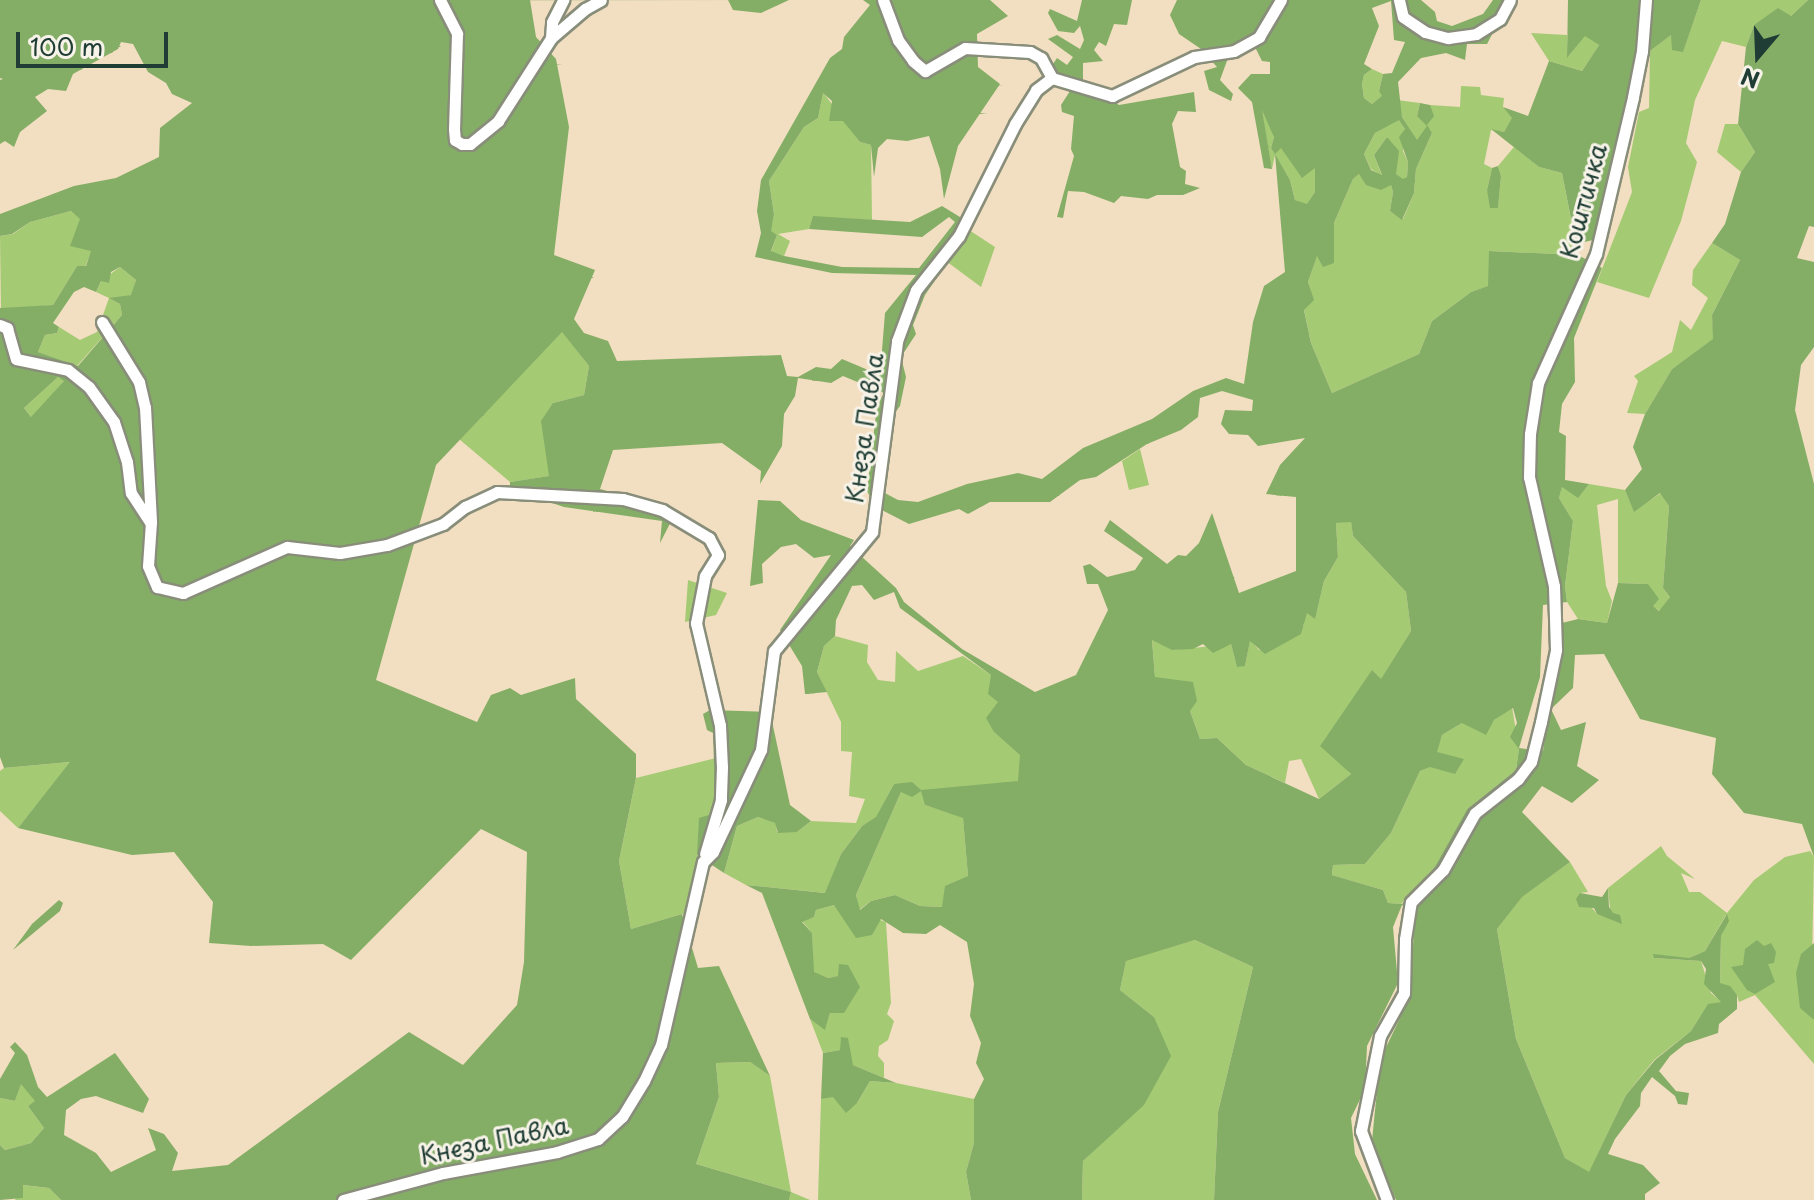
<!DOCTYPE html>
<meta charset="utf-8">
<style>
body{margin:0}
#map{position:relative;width:1814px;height:1200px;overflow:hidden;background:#f2dec1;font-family:"Playpen Sans",sans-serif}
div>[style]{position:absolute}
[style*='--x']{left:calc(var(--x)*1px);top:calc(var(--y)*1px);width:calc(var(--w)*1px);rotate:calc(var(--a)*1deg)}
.green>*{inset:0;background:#a5ca74}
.forest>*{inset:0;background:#84ae66}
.roads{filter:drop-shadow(2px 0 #888e7a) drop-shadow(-2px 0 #888e7a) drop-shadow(0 2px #888e7a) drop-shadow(0 -2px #888e7a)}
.minor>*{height:11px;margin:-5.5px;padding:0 5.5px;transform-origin:5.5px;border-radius:5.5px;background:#fff}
span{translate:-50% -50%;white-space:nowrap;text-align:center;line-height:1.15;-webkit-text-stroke:6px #f7f3e8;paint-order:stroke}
.street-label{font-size:24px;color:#1f3d34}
.north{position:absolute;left:1718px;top:16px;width:80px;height:80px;-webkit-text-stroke:6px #f7f3e8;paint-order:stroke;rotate:199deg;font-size:22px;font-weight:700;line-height:32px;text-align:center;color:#1f3d34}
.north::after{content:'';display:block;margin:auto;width:28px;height:36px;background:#1f3d34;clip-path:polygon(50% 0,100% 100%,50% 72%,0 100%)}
.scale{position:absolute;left:16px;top:32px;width:152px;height:36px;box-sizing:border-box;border:4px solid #1f3d34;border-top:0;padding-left:10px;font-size:24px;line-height:28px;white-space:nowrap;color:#1f3d34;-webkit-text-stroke:6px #f7f3e8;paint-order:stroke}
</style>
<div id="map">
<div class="green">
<i style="clip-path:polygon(1701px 0,1808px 0,1791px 16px,1754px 25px,1746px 47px,1722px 41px,1695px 100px,1686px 143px,1697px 162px,1681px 221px,1649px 298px,1597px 282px,1632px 192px,1628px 167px,1639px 112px,1649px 108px,1650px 51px,1672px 34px,1683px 51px)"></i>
<i style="clip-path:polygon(1531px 33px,1567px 35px,1568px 57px,1585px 35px,1599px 45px,1582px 71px,1549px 61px)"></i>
<i style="clip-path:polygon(1372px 69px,1383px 74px,1379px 91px,1383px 96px,1372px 104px,1364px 98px,1362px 84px,1364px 75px)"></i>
<i style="clip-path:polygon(1461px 86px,1480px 87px,1481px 95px,1504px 98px,1503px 107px,1513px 118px,1504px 132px,1491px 130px,1484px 164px,1492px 168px,1487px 190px,1491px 200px,1498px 207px,1501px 176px,1498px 166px,1514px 147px,1539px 167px,1562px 173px,1578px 255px,1490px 251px,1489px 286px,1471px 292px,1432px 321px,1419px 354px,1332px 393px,1311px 343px,1304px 309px,1313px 300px,1308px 282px,1317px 255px,1334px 262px,1334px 223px,1353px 179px,1359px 174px,1391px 185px,1393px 192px,1390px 211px,1403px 219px,1414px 193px,1416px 169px,1432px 133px,1417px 141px,1402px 117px,1397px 100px,1420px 103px,1417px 116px,1430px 105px,1460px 107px)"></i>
<i style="clip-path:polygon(823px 92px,860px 142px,871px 145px,872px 220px,813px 217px,809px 229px,778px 234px,790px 241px,784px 256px,771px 252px,777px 235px,770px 232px,774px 214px,769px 181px,804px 127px,818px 118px)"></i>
<i style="clip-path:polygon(1261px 108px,1270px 121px,1274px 137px,1271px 148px,1275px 153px,1281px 147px,1315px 167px,1318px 175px,1315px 192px,1307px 205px,1295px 200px,1290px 180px,1275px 155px,1272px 169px)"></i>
<i style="clip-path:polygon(1399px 119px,1405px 129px,1403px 151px,1408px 162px,1407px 177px,1403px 180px,1396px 174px,1396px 159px,1387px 137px,1374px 155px,1382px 176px,1371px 169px,1364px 154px,1375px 133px)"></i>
<i style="clip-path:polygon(1725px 124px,1738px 124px,1755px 152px,1741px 172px,1717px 152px)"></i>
<i style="clip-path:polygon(71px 211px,80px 218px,92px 250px,85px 267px,77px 266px,53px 305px,1px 310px,0 236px,13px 234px,30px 222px)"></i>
<i style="clip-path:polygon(969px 230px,995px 247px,981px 287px,946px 261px)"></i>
<i style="clip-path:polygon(1712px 243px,1740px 260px,1712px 315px,1714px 339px,1672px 369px,1645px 414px,1627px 413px,1638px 381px,1634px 376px,1672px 352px,1680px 320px,1691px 330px,1708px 298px,1692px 285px,1693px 270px)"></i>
<i style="clip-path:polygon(120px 267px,136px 280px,132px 295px,111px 299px,120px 304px,122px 315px,77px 366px,38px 352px,45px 335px,57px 333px,59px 327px,80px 340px,97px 332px,109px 298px,96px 292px,101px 281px)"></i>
<i style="clip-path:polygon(562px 331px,589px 366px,584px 395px,553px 403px,550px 476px,510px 482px,459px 439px)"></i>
<i style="clip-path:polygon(58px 377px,65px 380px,32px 418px,24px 408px)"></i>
<i style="clip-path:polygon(1140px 449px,1149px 485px,1129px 490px,1122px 461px)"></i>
<i style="clip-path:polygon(1589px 484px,1625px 490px,1634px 511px,1661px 493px,1669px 506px,1663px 588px,1670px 597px,1660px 611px,1652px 606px,1648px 584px,1618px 583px,1618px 499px,1597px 505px,1606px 586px,1612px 601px,1607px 623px,1578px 619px,1567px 602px,1565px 586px,1573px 521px,1559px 498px,1562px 486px,1578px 497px)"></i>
<i style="clip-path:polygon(1351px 521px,1353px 536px,1406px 592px,1411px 631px,1381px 680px,1372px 671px,1321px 745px,1351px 774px,1319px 799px,1301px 759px,1289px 761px,1285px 783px,1246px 765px,1217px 738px,1200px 739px,1190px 711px,1155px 677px,1152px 639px,1173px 650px,1231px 644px,1237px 666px,1245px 666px,1250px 640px,1259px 650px,1304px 625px,1303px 617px,1307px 612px,1315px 618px,1324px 581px,1338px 557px,1336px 523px)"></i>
<i style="clip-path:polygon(688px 580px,727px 593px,716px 615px,685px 622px)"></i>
<i style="clip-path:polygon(835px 636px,868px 645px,867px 662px,878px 680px,895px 682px,896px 651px,918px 671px,963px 656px,991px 675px,999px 701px,994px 732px,1021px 755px,1019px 781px,925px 805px,963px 817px,968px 876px,942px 907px,920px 906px,895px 895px,871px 901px,859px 910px,856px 895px,901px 792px,894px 784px,876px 818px,862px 826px,841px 854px,826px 893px,746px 885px,724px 873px,737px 826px,758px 817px,776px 823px,777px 832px,797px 832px,811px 821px,856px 823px,865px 799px,849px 796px,852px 752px,841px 751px,841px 722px,817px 672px,824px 646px)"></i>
<i style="clip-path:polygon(1512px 707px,1519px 749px,1516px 770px,1467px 809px,1434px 868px,1401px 904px,1388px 903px,1383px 890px,1332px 875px,1333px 865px,1365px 864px,1391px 833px,1420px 771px,1429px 767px,1442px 735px,1462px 723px,1494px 720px)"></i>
<i style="clip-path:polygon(716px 758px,715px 798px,697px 855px,710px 866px,696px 917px,682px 914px,631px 929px,619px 861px,636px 778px)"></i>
<i style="clip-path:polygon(71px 762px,18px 828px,0 811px,0 771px,4px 768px)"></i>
<i style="clip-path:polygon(1661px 846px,1667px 856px,1695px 879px,1681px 873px,1689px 892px,1700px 892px,1727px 913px,1754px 880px,1785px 857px,1810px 851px,1814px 857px,1811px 1014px,1814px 1020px,1814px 1064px,1755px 995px,1739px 1002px,1737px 995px,1720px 984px,1721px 936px,1728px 921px,1726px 915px,1705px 951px,1689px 958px,1654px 958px,1701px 961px,1711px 993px,1722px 1002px,1708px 1005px,1691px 1031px,1654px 1060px,1626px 1095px,1589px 1173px,1565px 1158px,1516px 1039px,1497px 929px,1521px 897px,1570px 862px,1588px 892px,1580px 893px,1597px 914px,1611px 918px,1608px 888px)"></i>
<i style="clip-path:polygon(834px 905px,886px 922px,891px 1003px,887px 1014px,894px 1021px,888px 1040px,879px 1046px,878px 1056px,884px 1063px,884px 1078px,853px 1065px,840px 1050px,823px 1053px,810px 1019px,825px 1029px,830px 1013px,844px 1013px,839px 964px,839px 976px,828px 978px,813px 973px,812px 933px,802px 921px,814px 917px,816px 910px)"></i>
<i style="clip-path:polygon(1195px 940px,1253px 967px,1218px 1112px,1214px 1200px,1082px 1200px,1083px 1161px,1107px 1138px,1154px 1017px,1120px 990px,1126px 960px)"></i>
<i style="clip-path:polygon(750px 1062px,770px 1076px,791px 1192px,810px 1200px,789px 1200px,791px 1192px,696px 1164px,719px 1097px,716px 1063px)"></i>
<i style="clip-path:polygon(870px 1081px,896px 1083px,974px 1099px,974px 1143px,966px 1172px,971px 1200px,818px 1200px,821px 1099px,833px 1096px,857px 1103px)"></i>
<i style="clip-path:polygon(21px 1083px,36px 1101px,28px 1106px,44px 1128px,31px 1143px,5px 1150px,0 1145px,0 1098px,15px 1101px)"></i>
<i style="clip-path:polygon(22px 1185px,49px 1188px,61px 1200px,72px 1200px,15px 1200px)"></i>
</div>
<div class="forest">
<i style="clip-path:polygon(evenodd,0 0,530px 0,536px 37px,556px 59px,569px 127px,554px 255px,595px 270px,574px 319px,584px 333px,608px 341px,617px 361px,781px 355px,787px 376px,798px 377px,816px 367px,831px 369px,842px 359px,880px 375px,885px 313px,916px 275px,832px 273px,755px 257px,761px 233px,757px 211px,761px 180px,830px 58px,842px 49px,844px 37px,870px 5px,863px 0,990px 0,1008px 16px,977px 34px,978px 67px,1000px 84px,958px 146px,944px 199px,940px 169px,929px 136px,907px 141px,887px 139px,878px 148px,874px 177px,871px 145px,860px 142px,843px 121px,829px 121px,832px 101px,823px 93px,818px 118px,804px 127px,769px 181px,774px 214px,771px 231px,777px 235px,771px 251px,784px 256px,842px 267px,919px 268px,955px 222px,949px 217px,922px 237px,809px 229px,813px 216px,910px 222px,942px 206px,973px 225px,925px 295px,913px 325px,916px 334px,901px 357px,906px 377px,900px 406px,894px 414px,883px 492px,898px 500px,918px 502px,967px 484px,1018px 473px,1042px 479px,1083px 448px,1152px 419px,1193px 391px,1226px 378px,1244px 384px,1253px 322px,1264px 286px,1285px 272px,1275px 154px,1271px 148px,1274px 137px,1262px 110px,1272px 169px,1264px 168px,1252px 102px,1238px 88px,1251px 74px,1270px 74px,1270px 62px,1262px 61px,1255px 47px,1228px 58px,1220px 80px,1233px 94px,1231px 101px,1209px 90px,1204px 71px,1217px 67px,1201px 49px,1179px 34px,1170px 15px,1177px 0,1421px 0,1435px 12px,1437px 21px,1452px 26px,1483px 14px,1493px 0,1510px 0,1487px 44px,1467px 44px,1465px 60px,1446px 53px,1421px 58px,1398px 82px,1402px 117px,1417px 140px,1427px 126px,1417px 116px,1420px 103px,1430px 105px,1434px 116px,1427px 125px,1432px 133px,1416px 169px,1414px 193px,1402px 220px,1390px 211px,1393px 192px,1391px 185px,1381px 190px,1366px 185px,1359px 174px,1353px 179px,1334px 223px,1334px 263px,1323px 267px,1317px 256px,1308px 282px,1314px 300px,1304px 310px,1311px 343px,1332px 393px,1419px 354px,1432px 321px,1471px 292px,1488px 286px,1489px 251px,1578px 255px,1602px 268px,1574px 338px,1575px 382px,1562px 404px,1559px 432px,1566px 436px,1565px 480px,1589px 484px,1578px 498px,1562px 487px,1559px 498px,1573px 521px,1565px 586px,1567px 602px,1543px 605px,1540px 677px,1519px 748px,1543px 751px,1562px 623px,1578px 619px,1607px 623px,1618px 583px,1648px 584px,1659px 599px,1653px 606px,1659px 611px,1670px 597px,1663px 588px,1669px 506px,1660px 493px,1634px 512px,1625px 490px,1642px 469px,1633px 447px,1645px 414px,1672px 369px,1713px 339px,1712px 315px,1740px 260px,1712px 243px,1725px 224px,1741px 172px,1755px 152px,1738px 124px,1746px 47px,1754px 25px,1778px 8px,1791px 16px,1808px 0,1814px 0,1814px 227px,1809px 226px,1797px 258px,1814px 262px,1814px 347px,1801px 365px,1795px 410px,1814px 484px,1814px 857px,1802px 824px,1744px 813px,1712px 774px,1716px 738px,1640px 719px,1604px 654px,1575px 655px,1573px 688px,1551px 709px,1561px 730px,1586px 722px,1577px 766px,1599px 780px,1572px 803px,1542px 786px,1522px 812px,1570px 862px,1522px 897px,1497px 929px,1516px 1039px,1565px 1158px,1589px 1172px,1626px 1095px,1655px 1060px,1691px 1031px,1708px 1004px,1721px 1002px,1704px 984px,1706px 969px,1701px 961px,1654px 958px,1653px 954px,1689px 958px,1705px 951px,1727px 914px,1729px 921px,1721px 936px,1720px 983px,1730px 986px,1737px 995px,1737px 1009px,1719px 1024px,1718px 1033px,1685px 1044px,1670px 1056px,1659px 1071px,1676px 1091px,1689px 1093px,1687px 1105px,1678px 1104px,1675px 1096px,1652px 1077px,1641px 1093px,1640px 1106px,1615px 1139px,1608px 1154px,1643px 1165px,1660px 1183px,1645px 1194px,1645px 1200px,1396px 1200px,1372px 1141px,1380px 1060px,1410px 997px,1415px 912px,1402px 905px,1393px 927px,1398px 983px,1367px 1046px,1365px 1089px,1351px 1118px,1355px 1154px,1377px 1200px,1214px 1200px,1218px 1112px,1253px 967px,1195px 940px,1126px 961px,1120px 990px,1154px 1017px,1171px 1056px,1144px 1105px,1083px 1161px,1082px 1200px,971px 1200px,966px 1172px,974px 1143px,974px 1099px,984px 1079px,976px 1063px,981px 1043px,970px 1016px,974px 984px,967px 942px,940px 925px,926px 934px,903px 933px,881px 919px,872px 935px,856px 938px,834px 905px,816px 910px,814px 917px,802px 922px,812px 933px,814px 972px,828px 978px,838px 976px,839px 964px,848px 965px,860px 987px,844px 1013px,830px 1013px,825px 1030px,810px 1019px,762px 893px,746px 885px,825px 893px,841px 854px,862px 826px,876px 817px,894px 784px,912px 782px,921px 790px,1018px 781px,1020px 755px,994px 732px,986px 718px,998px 702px,988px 694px,991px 675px,900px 608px,894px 592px,874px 600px,862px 585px,852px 586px,836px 620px,835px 636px,824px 646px,817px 672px,827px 692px,805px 694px,802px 666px,780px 630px,831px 555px,814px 558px,796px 544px,781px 547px,762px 564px,763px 583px,750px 586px,758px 500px,780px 501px,801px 520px,854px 540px,850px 546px,896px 588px,904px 602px,962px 649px,1035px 692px,1076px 675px,1108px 610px,1098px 584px,1087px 584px,1083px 566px,1090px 564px,1107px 577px,1135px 570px,1143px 558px,1104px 531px,1110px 520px,1167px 564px,1178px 555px,1186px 556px,1199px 543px,1212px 513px,1239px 593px,1296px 571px,1296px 497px,1266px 494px,1280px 465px,1305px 438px,1258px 446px,1248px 435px,1229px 434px,1221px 424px,1225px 410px,1252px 411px,1253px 400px,1222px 391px,1200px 398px,1198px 417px,1181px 430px,1147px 444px,1096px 477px,1080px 480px,1050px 502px,990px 502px,968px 514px,959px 509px,909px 524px,876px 507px,867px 491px,877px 405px,884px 393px,843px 376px,831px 383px,798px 378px,795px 396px,784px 414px,782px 446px,760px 484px,761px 471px,722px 443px,613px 450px,600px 489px,677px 510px,660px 543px,662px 521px,564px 507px,510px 489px,510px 482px,549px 476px,541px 421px,553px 403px,584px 395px,589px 366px,562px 332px,436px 465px,376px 680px,477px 722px,491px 695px,510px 688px,521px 695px,575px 678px,576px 699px,636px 754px,636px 778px,619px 861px,631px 929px,682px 914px,698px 968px,719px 966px,770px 1076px,750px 1062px,716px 1063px,719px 1097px,696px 1164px,791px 1192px,789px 1200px,61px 1200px,49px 1188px,23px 1185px,23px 1198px,0 1200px,0 1145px,5px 1150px,31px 1143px,44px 1128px,28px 1106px,35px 1101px,21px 1084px,15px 1101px,0 1098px,0 1079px,15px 1053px,10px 1047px,15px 1042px,27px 1055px,38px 1087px,47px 1097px,115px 1053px,149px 1099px,143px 1113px,96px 1096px,81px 1099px,66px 1110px,64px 1135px,96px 1153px,111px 1172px,156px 1150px,148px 1128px,164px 1134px,178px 1153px,172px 1171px,228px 1165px,409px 1032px,463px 1065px,517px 1005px,524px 962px,527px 852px,481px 829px,351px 960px,323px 944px,251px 946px,209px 943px,213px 902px,174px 852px,132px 855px,18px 828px,70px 762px,4px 768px,0 757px,0 308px,53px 305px,77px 266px,86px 266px,91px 251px,70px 246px,80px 219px,71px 211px,30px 222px,12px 234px,0 236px,0 214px,74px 186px,116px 178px,159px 157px,160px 128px,192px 103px,172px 94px,166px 83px,148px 72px,133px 44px,121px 42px,118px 49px,73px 74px,66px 91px,48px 89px,35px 97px,47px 111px,20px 132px,14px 147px,5px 141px,0 144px,0 80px,3px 79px,0 78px,0 0,1391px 1px,1394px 40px,1405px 42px,1392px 73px,1383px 74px,1379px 91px,1382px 96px,1372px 104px,1364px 98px,1362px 84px,1364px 75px,1372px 69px,1364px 64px,1379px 26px,1372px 8px,1391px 1px,0 0,1399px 120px,1405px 129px,1399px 137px,1408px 162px,1407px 177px,1403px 179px,1396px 174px,1399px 151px,1387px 137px,1374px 155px,1382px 175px,1371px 170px,1364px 154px,1375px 133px,1399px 120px,0 0,1281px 148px,1302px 178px,1315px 168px,1315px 192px,1307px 204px,1295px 200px,1290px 180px,1275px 154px,1281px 148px,0 0,120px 267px,136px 280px,131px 295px,109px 298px,120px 304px,122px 315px,78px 366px,38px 352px,45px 335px,57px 333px,59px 327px,53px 323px,74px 292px,84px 287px,96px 292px,101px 281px,109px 283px,111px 272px,120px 267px,0 0,58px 377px,64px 381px,31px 417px,24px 408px,58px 377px,0 0,1351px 522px,1353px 536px,1406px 592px,1411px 631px,1381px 679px,1372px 670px,1320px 746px,1351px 774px,1319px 799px,1246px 765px,1217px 738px,1200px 739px,1190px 711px,1197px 701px,1193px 682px,1155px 677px,1152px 640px,1172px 650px,1193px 649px,1203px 644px,1213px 653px,1231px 644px,1237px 667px,1245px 666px,1250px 641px,1265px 654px,1301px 634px,1307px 613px,1315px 619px,1324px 581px,1338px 557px,1336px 523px,1351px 522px,0 0,1513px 708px,1517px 723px,1510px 737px,1519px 749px,1516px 770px,1467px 809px,1434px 868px,1402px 904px,1388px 903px,1383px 890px,1332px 875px,1333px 865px,1365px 864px,1391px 833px,1420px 771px,1430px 767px,1455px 774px,1464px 759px,1437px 752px,1442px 735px,1462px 723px,1486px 735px,1494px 720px,1513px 708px,0 0,921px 791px,925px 805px,963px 818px,968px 876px,945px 886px,942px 907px,920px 906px,895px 895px,871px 901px,860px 910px,856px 895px,901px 792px,912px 797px,921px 791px)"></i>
<i style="clip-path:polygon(728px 0,789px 0,761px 13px,733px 10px)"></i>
<i style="clip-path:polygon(1082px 0,1132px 0,1127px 25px,1114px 24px,1106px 46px,1099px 42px,1094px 50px,1103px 61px,1083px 63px,1083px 81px,1119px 105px,1194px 92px,1196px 112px,1178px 111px,1172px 124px,1180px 167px,1186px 171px,1185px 184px,1200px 188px,1183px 195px,1157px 195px,1148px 199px,1121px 196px,1114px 203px,1084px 192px,1068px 191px,1063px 218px,1057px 217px,1074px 156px,1071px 149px,1074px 116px,1062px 112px,1061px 105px,1070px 91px,1051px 67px,1057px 58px,1067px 65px,1073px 57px,1048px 39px,1057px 35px,1080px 49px,1084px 40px,1080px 26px,1074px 33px,1058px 31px,1048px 13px,1050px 9px,1077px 21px)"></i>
<i style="clip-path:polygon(1568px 0,1639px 0,1635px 55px,1605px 198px,1593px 240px,1576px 244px,1562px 173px,1539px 167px,1491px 129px,1504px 132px,1512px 118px,1503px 107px,1528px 116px,1549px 61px,1582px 71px,1599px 45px,1585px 36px,1567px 58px)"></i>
<i style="clip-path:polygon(1654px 0,1701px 0,1683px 52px,1672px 50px,1671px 35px,1650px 51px)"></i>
<i style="clip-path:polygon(1498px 166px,1501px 176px,1498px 208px,1490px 208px,1487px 190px,1492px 168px)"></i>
<i style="clip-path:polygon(710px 710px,770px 712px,790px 805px,811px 821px,797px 832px,778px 833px,775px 823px,758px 817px,737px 826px,724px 873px,697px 855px,699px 818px,712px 814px,715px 797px,713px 733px,707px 730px,703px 714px)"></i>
<i style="clip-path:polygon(1608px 888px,1609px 907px,1613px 913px,1620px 915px,1622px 924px,1597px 914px,1594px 908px,1579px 907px,1576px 899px,1580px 893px,1602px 897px)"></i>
<i style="clip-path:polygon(59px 900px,63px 903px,60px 911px,13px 950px,32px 924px)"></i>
<i style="clip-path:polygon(1757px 940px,1764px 946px,1771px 943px,1776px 952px,1774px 963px,1768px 964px,1775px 982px,1755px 994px,1747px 990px,1731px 967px,1743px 965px,1745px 949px)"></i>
<i style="clip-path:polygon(1814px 943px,1814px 1020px,1800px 1008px,1796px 973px,1801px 954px)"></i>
<i style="clip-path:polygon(841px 1037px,848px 1038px,853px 1065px,896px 1083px,870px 1081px,857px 1103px,846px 1113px,833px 1097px,821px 1099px,823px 1053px,840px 1050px)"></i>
</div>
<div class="roads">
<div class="minor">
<i style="--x:440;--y:0;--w:38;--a:63"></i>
<i style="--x:457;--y:34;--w:95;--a:91.8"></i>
<i style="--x:454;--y:129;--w:11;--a:85"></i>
<i style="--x:455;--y:140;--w:8;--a:30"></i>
<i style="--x:462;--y:144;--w:8;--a:0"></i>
<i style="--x:470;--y:144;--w:36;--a:-39"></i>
<i style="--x:498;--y:121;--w:98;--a:-57.4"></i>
<i style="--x:551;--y:38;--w:16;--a:-86"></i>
<i style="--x:552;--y:22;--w:25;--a:-63"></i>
<i style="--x:883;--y:0;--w:43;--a:69.4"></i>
<i style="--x:898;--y:40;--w:26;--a:54"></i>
<i style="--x:913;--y:61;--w:16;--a:40"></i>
<i style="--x:925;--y:71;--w:46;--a:-29.9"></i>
<i style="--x:965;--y:48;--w:65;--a:3.5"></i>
<i style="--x:1030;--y:52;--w:13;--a:29"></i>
<i style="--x:1041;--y:58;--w:23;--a:61"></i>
<i style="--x:1399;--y:0;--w:17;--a:77"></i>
<i style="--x:1403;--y:17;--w:27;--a:34"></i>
<i style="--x:1425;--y:32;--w:24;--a:15"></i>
<i style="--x:1448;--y:38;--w:28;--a:-8"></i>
<i style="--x:1476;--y:34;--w:28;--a:-32"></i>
<i style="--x:1500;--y:19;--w:21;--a:-62"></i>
<i style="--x:551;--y:38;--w:45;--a:-40.5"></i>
<i style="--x:585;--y:9;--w:18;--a:-29"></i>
<i style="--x:102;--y:322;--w:70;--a:58.3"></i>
<i style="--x:139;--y:382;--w:26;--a:77"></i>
<i style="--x:145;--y:407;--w:115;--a:87"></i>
<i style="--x:151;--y:522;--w:44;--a:93.9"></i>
<i style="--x:148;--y:566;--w:23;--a:67"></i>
<i style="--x:157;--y:587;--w:27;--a:13"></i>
<i style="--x:183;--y:593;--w:114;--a:-23.9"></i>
<i style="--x:287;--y:547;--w:53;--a:6.5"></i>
<i style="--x:340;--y:553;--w:48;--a:-9.7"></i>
<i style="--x:387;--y:545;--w:60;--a:-20.6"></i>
<i style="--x:443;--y:524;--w:28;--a:-38"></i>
<i style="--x:465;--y:507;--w:35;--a:-25"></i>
<i style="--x:497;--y:492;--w:126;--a:3.2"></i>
<i style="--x:623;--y:499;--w:41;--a:15.8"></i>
<i style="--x:662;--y:510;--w:55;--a:30.8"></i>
<i style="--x:709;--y:538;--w:19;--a:62"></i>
<i style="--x:718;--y:555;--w:25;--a:122"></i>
<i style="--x:705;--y:576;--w:48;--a:100.8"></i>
<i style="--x:696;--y:623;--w:105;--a:76.8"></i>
<i style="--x:720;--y:725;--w:42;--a:87.3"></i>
<i style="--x:722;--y:767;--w:33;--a:92"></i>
<i style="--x:721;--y:800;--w:56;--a:106.5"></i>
<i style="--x:0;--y:325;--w:8;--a:23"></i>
<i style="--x:7;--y:328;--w:32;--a:74"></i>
<i style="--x:16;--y:359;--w:53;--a:11.9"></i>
<i style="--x:68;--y:370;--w:27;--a:39"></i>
<i style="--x:89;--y:387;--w:43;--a:54.5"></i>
<i style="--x:114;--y:422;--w:42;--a:72"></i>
<i style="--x:127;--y:462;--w:31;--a:83"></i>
<i style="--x:131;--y:493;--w:35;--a:57"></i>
<i style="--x:343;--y:1200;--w:104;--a:-15.1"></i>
<i style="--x:443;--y:1173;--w:116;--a:-10.4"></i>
<i style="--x:557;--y:1152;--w:43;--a:-17.6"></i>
<i style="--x:598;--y:1139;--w:33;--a:-43"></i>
<i style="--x:622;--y:1117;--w:42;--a:-58.6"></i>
<i style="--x:644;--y:1081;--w:40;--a:-65"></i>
<i style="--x:661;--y:1045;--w:188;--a:-77.1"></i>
<i style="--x:703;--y:862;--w:14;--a:-45"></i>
<i style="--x:713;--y:852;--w:113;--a:-64.8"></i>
<i style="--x:761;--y:750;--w:100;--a:-82.5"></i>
<i style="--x:774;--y:651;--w:154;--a:-50.5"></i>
<i style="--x:872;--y:532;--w:193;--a:-82.5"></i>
<i style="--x:897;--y:341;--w:54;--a:-69.6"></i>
<i style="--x:916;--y:290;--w:69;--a:-51.5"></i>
<i style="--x:959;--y:236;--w:125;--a:-63.4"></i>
<i style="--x:1015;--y:124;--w:40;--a:-58"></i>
<i style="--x:1036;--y:90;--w:20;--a:-37"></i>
<i style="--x:1052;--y:78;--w:63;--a:16.7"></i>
<i style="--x:1112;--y:96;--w:91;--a:-25.4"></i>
<i style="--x:1194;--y:57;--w:40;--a:-8.5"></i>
<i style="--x:1234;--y:51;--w:29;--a:-29"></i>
<i style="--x:1259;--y:37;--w:43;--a:-59.3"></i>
<i style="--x:1387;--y:1200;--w:74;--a:-110.6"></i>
<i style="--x:1361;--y:1131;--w:97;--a:-78.7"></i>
<i style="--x:1380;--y:1036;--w:49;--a:-60.8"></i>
<i style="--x:1404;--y:993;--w:54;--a:-88.9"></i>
<i style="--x:1405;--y:939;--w:37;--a:-81"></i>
<i style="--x:1411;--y:902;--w:45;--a:-45"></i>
<i style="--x:1443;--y:870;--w:65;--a:-60.7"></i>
<i style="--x:1475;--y:813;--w:55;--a:-38.3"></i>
<i style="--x:1518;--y:779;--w:21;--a:-53"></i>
<i style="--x:1531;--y:762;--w:41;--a:-76"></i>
<i style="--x:1541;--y:722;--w:74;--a:-78.2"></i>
<i style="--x:1556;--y:650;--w:64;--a:-91.8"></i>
<i style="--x:1554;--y:586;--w:112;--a:-102.9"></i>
<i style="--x:1529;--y:477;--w:43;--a:-88.7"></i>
<i style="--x:1530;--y:434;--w:52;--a:-81.1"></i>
<i style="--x:1538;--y:383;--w:141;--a:-65.8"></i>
<i style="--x:1596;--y:254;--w:161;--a:-76.7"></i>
<i style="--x:1633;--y:97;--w:47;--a:-78.9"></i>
<i style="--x:1642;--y:51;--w:51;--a:-85.5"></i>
</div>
</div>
<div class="street-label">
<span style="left:1583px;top:201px;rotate:-75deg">Коштичка</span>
<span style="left:864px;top:428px;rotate:-82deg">Кнеза Павла</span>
<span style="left:494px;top:1140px;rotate:-12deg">Кнеза Павла</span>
</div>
<div class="north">N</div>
<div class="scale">100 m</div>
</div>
